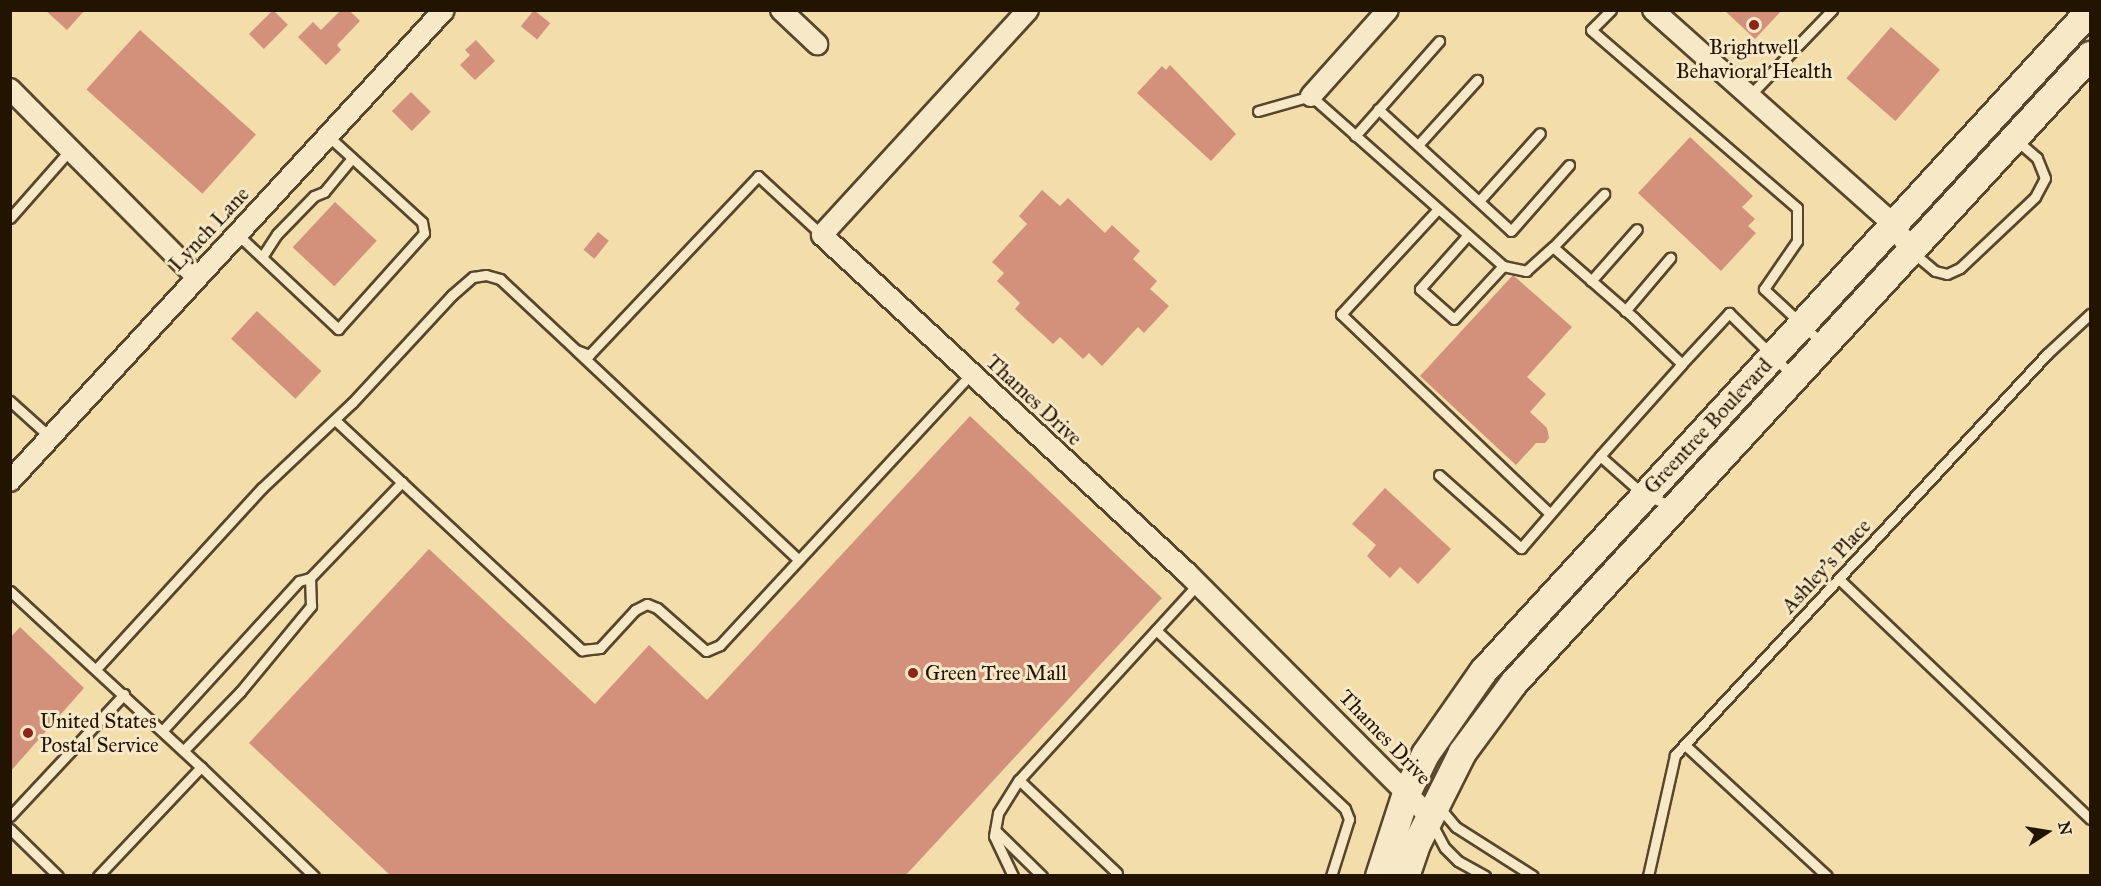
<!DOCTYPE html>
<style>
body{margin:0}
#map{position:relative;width:2101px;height:886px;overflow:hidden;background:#f2ddab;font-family:"IM FELL Great Primer",serif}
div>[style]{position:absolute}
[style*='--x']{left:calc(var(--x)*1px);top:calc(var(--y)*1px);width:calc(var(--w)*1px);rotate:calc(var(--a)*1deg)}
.building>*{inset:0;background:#d3917c;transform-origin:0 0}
.roads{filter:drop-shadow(2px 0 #57462b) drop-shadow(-2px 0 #57462b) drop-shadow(0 2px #57462b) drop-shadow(0 -2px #57462b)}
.lane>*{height:9px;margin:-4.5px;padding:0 4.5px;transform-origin:4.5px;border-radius:4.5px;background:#f7e9c8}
.street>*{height:20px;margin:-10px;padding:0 10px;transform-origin:10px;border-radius:10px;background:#f7e9c8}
.secondary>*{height:27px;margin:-13.5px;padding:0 13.5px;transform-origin:13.5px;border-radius:13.5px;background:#f7e9c8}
.dots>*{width:16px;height:16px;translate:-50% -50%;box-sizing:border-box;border:3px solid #f7e9c8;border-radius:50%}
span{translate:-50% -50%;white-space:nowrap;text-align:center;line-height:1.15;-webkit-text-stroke:6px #f7e9c8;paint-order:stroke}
.poi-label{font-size:21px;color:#231400}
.left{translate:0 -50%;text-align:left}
.street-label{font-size:21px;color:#231400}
.frame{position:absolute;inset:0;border:12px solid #231400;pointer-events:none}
.north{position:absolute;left:2017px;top:802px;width:60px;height:60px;-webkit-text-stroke:4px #f7e9c8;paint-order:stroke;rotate:78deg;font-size:16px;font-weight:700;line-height:24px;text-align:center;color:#231400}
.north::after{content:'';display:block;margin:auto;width:21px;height:27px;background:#231400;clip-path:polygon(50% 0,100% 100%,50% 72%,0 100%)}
</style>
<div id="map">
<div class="building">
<i style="clip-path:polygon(45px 10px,85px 10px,67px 30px)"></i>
<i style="left:273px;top:10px;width:21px;height:34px;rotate:45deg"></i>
<i style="clip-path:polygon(341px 10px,349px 10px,360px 21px,337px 45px,341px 50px,326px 65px,298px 37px,313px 22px,321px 30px)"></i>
<i style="left:534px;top:10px;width:21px;height:21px;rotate:39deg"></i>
<i style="clip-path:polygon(1724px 10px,1782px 10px,1755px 39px)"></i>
<i style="left:1891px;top:27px;width:65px;height:68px;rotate:41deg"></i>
<i style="left:140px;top:30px;width:156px;height:80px;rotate:42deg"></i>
<i style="clip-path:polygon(476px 40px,495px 61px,475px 80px,460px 65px,470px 55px,465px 50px)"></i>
<i style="clip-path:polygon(1170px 65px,1236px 134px,1211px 161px,1137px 93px,1162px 66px,1166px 70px)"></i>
<i style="left:411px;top:92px;width:28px;height:27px;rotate:45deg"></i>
<i style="clip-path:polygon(1690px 137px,1753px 196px,1742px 207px,1755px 219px,1748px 226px,1756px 233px,1721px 271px,1638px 193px)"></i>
<i style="clip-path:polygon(1042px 190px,1060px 206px,1068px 198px,1105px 233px,1112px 225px,1140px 251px,1133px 259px,1157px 281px,1150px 289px,1169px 306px,1144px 333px,1138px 327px,1102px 366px,1089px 353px,1083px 359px,1060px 337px,1053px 344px,1015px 309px,1020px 303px,997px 281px,1004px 273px,992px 262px,1027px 224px,1019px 216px)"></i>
<i style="left:335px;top:202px;width:57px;height:62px;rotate:43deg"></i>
<i style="left:598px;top:232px;width:14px;height:23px;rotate:39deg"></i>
<i style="clip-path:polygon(1513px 275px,1572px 327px,1527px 377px,1546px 394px,1530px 412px,1547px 428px,1549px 438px,1545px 443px,1536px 443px,1516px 465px,1420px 376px)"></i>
<i style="left:257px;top:311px;width:88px;height:38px;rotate:43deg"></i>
<i style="clip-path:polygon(970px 416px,1162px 598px,905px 876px,391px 876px,249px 743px,429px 549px,595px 704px,649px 645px,707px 700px)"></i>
<i style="clip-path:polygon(1385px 488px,1451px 549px,1418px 584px,1400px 567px,1390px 578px,1378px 567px,1367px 556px,1376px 545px,1352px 524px)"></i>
<i style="clip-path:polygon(20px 627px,84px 688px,10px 772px,10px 638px)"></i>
</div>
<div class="roads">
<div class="lane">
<i style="--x:1611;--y:10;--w:28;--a:135"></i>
<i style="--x:1591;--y:30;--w:272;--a:40.8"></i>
<i style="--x:1797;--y:208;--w:33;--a:90"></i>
<i style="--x:1797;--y:241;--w:58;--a:124.5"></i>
<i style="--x:1764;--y:289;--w:81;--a:43"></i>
<i style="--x:1749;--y:96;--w:120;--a:-46"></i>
<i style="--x:1378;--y:109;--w:180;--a:42.5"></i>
<i style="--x:1511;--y:231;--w:88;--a:-48.7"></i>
<i style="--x:1258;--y:111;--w:55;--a:-15.8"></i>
<i style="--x:1311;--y:96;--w:256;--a:41.5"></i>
<i style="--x:1503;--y:266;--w:24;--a:12"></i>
<i style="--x:1526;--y:271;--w:36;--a:-42"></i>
<i style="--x:1553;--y:247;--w:108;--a:41.2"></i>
<i style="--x:1634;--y:318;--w:66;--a:43.8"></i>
<i style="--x:1682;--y:364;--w:123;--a:131.7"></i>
<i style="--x:1600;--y:456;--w:59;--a:41.6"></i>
<i style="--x:1644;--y:495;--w:30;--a:21"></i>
<i style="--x:1355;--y:136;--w:127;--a:-48.5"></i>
<i style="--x:1418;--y:145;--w:88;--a:-47.8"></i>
<i style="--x:1479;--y:201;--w:91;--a:-48.1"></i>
<i style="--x:1438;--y:209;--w:143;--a:132.7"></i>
<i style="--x:1341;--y:314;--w:289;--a:43.7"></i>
<i style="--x:10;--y:218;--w:91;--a:-48.6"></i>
<i style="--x:237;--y:234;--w:139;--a:43.2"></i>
<i style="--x:338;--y:329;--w:129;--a:-48.1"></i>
<i style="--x:424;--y:233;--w:11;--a:-100"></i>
<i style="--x:422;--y:222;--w:127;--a:-137.5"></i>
<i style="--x:1467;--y:236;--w:71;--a:131.6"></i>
<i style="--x:1420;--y:289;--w:45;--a:41.4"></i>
<i style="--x:1454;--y:319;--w:72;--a:-47.2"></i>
<i style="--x:1553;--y:247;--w:74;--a:-46.1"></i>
<i style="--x:1911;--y:251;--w:31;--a:40"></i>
<i style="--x:1935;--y:271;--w:12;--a:14"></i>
<i style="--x:1947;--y:274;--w:14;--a:-25"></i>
<i style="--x:1960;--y:268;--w:103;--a:-43.4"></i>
<i style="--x:2035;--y:197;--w:21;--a:-62"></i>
<i style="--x:2045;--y:178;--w:22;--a:-112"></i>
<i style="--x:2037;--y:158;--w:28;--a:-139"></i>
<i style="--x:262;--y:257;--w:27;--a:-57"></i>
<i style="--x:277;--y:234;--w:53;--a:-45.8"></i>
<i style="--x:314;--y:196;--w:11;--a:-22"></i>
<i style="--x:324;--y:192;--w:44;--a:-50.5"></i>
<i style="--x:1591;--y:281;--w:69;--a:-48.5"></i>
<i style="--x:1625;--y:311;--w:70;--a:-49.7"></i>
<i style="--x:578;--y:352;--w:303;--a:43.3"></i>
<i style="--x:1679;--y:367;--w:74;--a:-47.2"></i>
<i style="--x:1729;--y:313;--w:88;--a:44.5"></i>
<i style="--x:10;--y:401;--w:54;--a:42"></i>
<i style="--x:335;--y:420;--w:338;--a:43"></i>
<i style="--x:582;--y:650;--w:18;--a:-6"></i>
<i style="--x:600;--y:648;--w:52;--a:-47.4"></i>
<i style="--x:635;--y:610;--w:13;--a:-27"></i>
<i style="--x:647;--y:604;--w:11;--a:22"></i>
<i style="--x:657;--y:608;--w:65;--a:41.3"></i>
<i style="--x:706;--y:651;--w:15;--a:-23"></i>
<i style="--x:720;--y:645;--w:369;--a:-47.2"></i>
<i style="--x:1439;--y:475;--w:110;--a:41.7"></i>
<i style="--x:1521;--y:548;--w:121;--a:-49.3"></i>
<i style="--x:1839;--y:579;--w:347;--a:43.7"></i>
<i style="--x:10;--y:591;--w:260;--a:42.7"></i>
<i style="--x:201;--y:767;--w:150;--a:133.4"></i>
<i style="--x:1156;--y:630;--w:260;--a:43.4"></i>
<i style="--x:1345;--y:809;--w:11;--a:68"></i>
<i style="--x:1349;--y:819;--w:60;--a:107.5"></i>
<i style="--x:96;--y:669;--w:246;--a:-47.5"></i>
<i style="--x:262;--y:488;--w:124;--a:-43.4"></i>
<i style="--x:352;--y:403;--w:147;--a:-47.2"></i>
<i style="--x:452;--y:295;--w:28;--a:-41"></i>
<i style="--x:473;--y:277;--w:13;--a:-9"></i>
<i style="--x:486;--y:275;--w:15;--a:16"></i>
<i style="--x:500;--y:279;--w:104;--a:43.1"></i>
<i style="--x:576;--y:350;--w:14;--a:21"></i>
<i style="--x:589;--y:355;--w:246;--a:-46.6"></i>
<i style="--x:758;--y:176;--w:87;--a:42.7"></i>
<i style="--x:163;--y:730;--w:202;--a:-47.6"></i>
<i style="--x:299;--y:581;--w:11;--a:-15"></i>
<i style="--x:310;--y:578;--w:133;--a:-46.2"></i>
<i style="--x:1685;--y:745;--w:193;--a:42.7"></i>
<i style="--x:184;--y:750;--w:81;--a:-46"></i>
<i style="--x:240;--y:692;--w:112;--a:-50.5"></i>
<i style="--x:311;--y:606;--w:28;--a:-92"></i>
<i style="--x:201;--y:767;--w:157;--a:44"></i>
<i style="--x:1019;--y:780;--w:135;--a:43.5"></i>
<i style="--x:1439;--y:807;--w:26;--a:50"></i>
<i style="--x:1456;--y:827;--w:91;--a:32.5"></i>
<i style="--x:10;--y:816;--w:167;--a:-46.9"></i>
<i style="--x:1432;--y:824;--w:27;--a:62"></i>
<i style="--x:1445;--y:848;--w:18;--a:45"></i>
<i style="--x:1458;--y:861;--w:31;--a:29"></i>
<i style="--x:10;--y:829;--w:67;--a:44.4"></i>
<i style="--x:995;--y:830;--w:66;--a:44.4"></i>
<i style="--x:1013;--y:876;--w:44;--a:-115.4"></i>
<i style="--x:994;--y:836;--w:23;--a:-80"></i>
<i style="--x:998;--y:813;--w:39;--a:-58"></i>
<i style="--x:1019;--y:780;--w:265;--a:-47.6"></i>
<i style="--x:1648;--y:876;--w:124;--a:-77.4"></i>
<i style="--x:1675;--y:755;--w:547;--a:-47.15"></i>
<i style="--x:2047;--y:354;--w:59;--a:-42.9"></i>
</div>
<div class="street">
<i style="--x:781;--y:10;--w:50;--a:43.4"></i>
<i style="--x:1028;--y:10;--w:305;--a:132.5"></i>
<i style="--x:822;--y:235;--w:496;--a:42.8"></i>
<i style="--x:1186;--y:572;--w:344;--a:45.1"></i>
<i style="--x:1653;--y:10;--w:322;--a:41.7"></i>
<i style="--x:1893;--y:224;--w:32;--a:56"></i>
<i style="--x:10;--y:89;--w:265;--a:45.2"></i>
<i style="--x:1311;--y:96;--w:115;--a:-48.2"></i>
<i style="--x:10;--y:481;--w:640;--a:-47.34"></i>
</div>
<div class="secondary">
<i style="--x:1379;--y:876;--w:87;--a:-72"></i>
<i style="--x:1406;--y:793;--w:43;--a:-64"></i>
<i style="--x:1425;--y:754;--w:101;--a:-55.1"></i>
<i style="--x:1483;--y:671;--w:897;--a:-47.44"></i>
<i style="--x:1405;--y:876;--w:36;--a:-71"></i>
<i style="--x:1417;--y:842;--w:101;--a:-63.4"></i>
<i style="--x:1462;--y:752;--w:86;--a:-53.5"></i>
<i style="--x:1513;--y:683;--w:853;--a:-47.42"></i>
</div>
</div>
<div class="dots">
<i style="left:1754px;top:25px;background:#8f2418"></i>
<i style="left:913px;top:673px;background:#8f2418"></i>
<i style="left:28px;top:733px;background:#8f2418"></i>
</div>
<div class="poi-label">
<span style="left:1754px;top:59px">Brightwell<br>Behavioral Health</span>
<span class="left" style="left:925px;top:673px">Green Tree Mall</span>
<span class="left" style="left:40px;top:733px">United States<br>Postal Service</span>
</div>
<div class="street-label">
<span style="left:209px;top:229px;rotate:-47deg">Lynch Lane</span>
<span style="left:1034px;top:400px;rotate:43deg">Thames Drive</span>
<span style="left:1708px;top:426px;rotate:-47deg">Greentree Boulevard</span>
<span style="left:1826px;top:566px;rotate:-47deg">Ashley's Place</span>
<span style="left:1385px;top:737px;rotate:46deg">Thames Drive</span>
</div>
<div class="frame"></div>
<div class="north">N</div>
</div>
